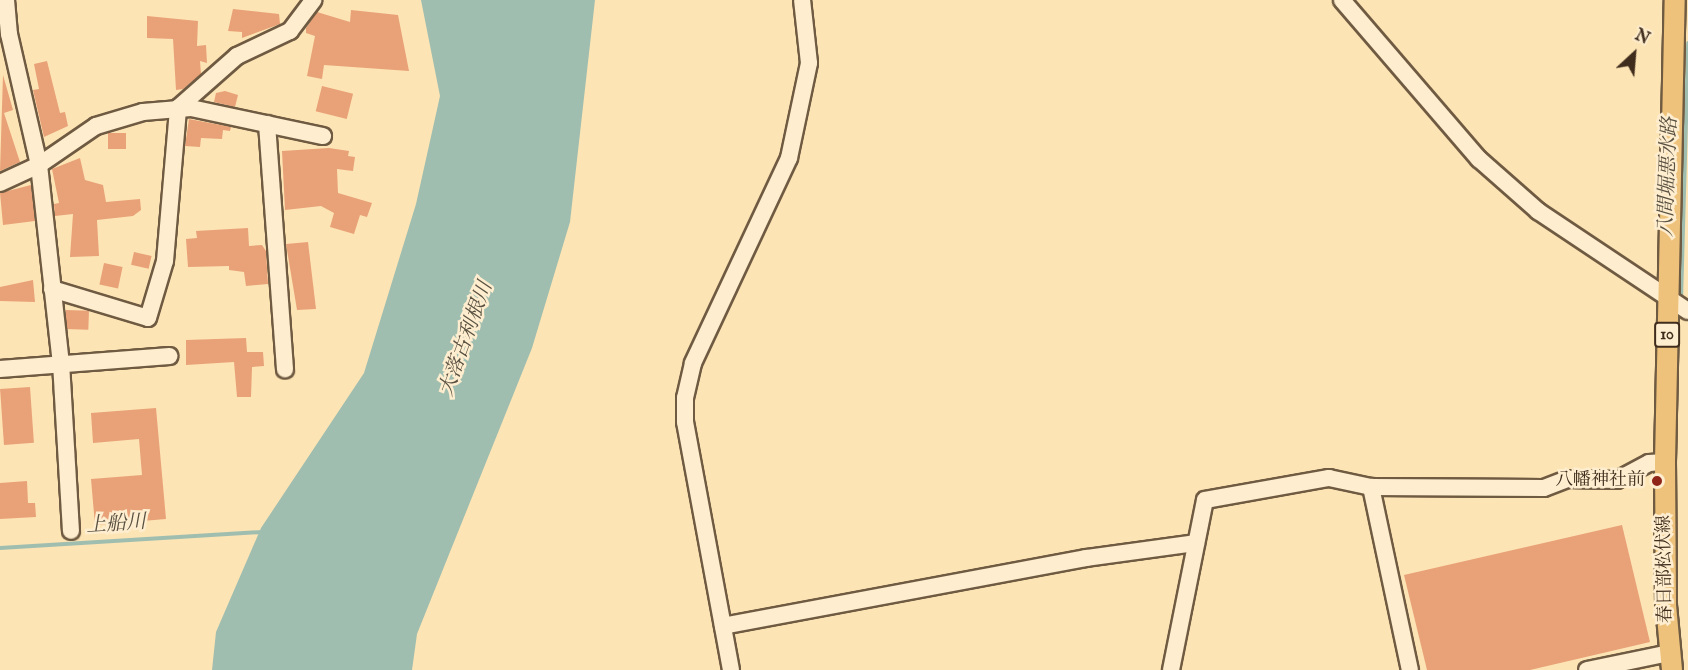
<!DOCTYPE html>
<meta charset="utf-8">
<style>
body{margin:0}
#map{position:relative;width:1688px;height:670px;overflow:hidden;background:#fde4b4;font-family:"IM FELL English","Noto Serif JP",serif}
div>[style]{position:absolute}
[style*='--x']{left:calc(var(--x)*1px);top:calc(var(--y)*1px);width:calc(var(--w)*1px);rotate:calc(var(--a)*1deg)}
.water>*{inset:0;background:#9fbeb0}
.stream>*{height:4px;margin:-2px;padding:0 2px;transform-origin:2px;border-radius:2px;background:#9fbeb0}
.building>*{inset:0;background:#e9a178;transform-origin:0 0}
.roads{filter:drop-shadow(2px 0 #6f5a42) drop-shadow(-2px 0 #6f5a42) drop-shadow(0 2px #6f5a42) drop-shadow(0 -2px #6f5a42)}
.minor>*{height:16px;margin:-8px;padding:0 8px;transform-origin:8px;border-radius:8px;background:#feedce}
.major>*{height:20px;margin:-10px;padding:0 10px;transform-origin:10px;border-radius:10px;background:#eec27a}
.dots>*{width:16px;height:16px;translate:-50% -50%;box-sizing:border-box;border:3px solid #feedce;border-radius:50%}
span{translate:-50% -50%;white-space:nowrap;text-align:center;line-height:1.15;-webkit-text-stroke:5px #feedce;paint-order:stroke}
.shield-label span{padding:2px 4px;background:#feedce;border:2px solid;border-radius:4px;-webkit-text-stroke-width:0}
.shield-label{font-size:16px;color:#402c1c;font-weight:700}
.poi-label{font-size:18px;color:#402c1c}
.right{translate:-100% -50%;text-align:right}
.street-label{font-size:18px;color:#402c1c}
.water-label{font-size:20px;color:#585041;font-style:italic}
.north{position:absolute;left:1604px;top:24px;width:60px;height:60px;-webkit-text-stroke:4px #feedce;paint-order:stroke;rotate:26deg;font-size:16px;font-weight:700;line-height:24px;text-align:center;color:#402c1c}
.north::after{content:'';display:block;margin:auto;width:21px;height:27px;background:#402c1c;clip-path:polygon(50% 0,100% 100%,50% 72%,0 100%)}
</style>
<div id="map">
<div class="water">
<i style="clip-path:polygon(421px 0,595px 0,570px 222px,532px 348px,417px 634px,412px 670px,212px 670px,216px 632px,261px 528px,364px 373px,416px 204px,440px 96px)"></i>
</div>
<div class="stream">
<i style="--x:1681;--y:300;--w:257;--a:-88.4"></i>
<i style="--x:0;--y:548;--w:263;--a:-3.5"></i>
</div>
<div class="building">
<i style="clip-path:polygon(233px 9px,279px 14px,280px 24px,242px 38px,242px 32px,228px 31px)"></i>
<i style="clip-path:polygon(351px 10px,398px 15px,409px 71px,324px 65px,322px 79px,307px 76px,315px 36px,306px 33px,306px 28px,317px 12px,350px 22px)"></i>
<i style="clip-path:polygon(147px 16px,198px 21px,197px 46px,206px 45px,207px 63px,200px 61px,201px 74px,183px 89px,176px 90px,173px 39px,147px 38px)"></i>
<i style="clip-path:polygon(47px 61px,60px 113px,65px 112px,68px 126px,44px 137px,33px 90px,39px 89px,34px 64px)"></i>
<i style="clip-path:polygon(3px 75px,13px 110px,4px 113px,20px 162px,0 171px)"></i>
<i style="left:322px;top:86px;width:32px;height:26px;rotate:14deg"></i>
<i style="clip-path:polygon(225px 91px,238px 95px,235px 107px,214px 102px,216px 93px)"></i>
<i style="clip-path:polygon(189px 119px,231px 127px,230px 131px,223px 130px,222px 139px,201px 138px,200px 147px,185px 146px)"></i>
<i style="left:126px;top:133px;width:16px;height:18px;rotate:90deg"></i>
<i style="clip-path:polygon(329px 148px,349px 151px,348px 156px,355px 157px,353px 171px,337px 169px,338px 193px,372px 203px,367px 217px,360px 215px,354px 234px,330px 227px,334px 213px,321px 206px,285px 210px,282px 151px)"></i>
<i style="clip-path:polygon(80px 158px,85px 180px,103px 185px,106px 202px,140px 199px,141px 210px,133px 216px,97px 220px,99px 256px,70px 257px,73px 214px,55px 216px,54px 204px,59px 203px,52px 169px)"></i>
<i style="clip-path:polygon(31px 185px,35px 221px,3px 225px,0 193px)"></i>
<i style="clip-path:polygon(248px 228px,249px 246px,262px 245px,266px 251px,268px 284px,246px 286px,244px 272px,229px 270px,229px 266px,188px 267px,186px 239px,197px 238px,196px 231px)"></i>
<i style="clip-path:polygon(308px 242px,316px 309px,297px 310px,286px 244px)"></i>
<i style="left:134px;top:252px;width:18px;height:13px;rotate:13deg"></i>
<i style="left:104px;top:263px;width:19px;height:22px;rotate:12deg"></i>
<i style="clip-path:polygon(33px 280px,35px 302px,0 301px,0 287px)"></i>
<i style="left:66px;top:310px;width:23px;height:19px;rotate:2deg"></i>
<i style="clip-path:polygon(246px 338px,247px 352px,263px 352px,264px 366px,252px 367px,251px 397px,237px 397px,234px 362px,186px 365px,186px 340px)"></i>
<i style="left:30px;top:387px;width:56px;height:30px;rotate:86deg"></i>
<i style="clip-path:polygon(156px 408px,166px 519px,95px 525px,91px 479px,142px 475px,139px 439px,93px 443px,91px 413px)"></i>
<i style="clip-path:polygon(27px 481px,28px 503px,35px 503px,36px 517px,0 519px,0 483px)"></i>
<i style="clip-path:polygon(1622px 525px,1650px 642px,1530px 670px,1427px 670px,1404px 575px)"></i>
</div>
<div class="roads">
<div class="minor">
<i style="--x:6;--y:0;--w:34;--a:85"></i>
<i style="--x:9;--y:34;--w:134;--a:77.1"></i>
<i style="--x:39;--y:165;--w:199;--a:83.7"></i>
<i style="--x:61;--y:363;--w:168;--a:86.6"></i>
<i style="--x:1342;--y:0;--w:210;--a:49.3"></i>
<i style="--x:1479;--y:159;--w:79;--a:41.4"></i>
<i style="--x:1538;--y:211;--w:180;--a:33.7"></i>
<i style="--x:267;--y:124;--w:246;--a:85.8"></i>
<i style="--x:0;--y:183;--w:43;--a:-24.8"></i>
<i style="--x:39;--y:165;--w:69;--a:-34.4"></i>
<i style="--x:96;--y:126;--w:49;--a:-16.6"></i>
<i style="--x:143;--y:112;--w:48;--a:-4.8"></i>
<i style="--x:191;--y:108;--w:135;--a:12"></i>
<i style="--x:52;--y:289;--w:100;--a:16.8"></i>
<i style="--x:148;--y:318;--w:59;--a:-73.4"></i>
<i style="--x:165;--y:261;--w:154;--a:-85.1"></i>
<i style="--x:178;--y:108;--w:79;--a:-41.4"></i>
<i style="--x:237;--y:56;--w:59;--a:-25.3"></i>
<i style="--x:290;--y:31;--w:39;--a:-53"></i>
<i style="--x:0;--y:369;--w:170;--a:-4.4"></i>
<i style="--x:1371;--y:487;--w:187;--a:78"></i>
<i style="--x:723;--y:626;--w:369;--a:-10.6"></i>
<i style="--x:1086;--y:558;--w:111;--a:-7.8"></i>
<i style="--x:731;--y:670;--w:252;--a:-100.5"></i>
<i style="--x:685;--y:422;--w:24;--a:-90"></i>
<i style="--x:685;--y:398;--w:36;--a:-77"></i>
<i style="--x:693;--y:363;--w:226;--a:-64.9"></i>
<i style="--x:789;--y:158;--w:97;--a:-78.1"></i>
<i style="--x:809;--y:63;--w:63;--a:-96.3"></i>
<i style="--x:1171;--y:670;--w:173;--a:-78.7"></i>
<i style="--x:1205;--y:500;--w:126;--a:-10.1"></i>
<i style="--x:1329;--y:478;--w:43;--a:12.1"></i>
<i style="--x:1371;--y:487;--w:173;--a:0.3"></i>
<i style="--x:1544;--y:488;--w:25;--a:-21"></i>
<i style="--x:1567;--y:479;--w:50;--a:1.1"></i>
<i style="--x:1617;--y:480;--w:36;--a:-28"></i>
<i style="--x:1649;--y:463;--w:16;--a:-4"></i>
<i style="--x:1587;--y:670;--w:84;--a:-11.7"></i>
</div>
<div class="major">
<i style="--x:1672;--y:670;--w:65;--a:-95.3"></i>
<i style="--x:1666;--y:605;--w:143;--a:-90.4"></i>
<i style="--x:1665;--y:462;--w:462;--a:-88.8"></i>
</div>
</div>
<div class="dots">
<i style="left:1657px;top:481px;background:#8f2418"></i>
</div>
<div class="shield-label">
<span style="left:1667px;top:335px">10</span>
</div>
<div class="poi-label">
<span class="right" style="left:1645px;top:481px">八幡神社前</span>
</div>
<div class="street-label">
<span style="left:1666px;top:569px;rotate:-91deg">春日部松伏線</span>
</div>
<div class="water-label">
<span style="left:1668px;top:177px;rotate:-88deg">八間堀悪水路</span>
<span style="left:466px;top:339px;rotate:-70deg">大落古利根川</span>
<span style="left:116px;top:524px;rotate:-4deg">上船川</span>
</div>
<div class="north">N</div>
</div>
